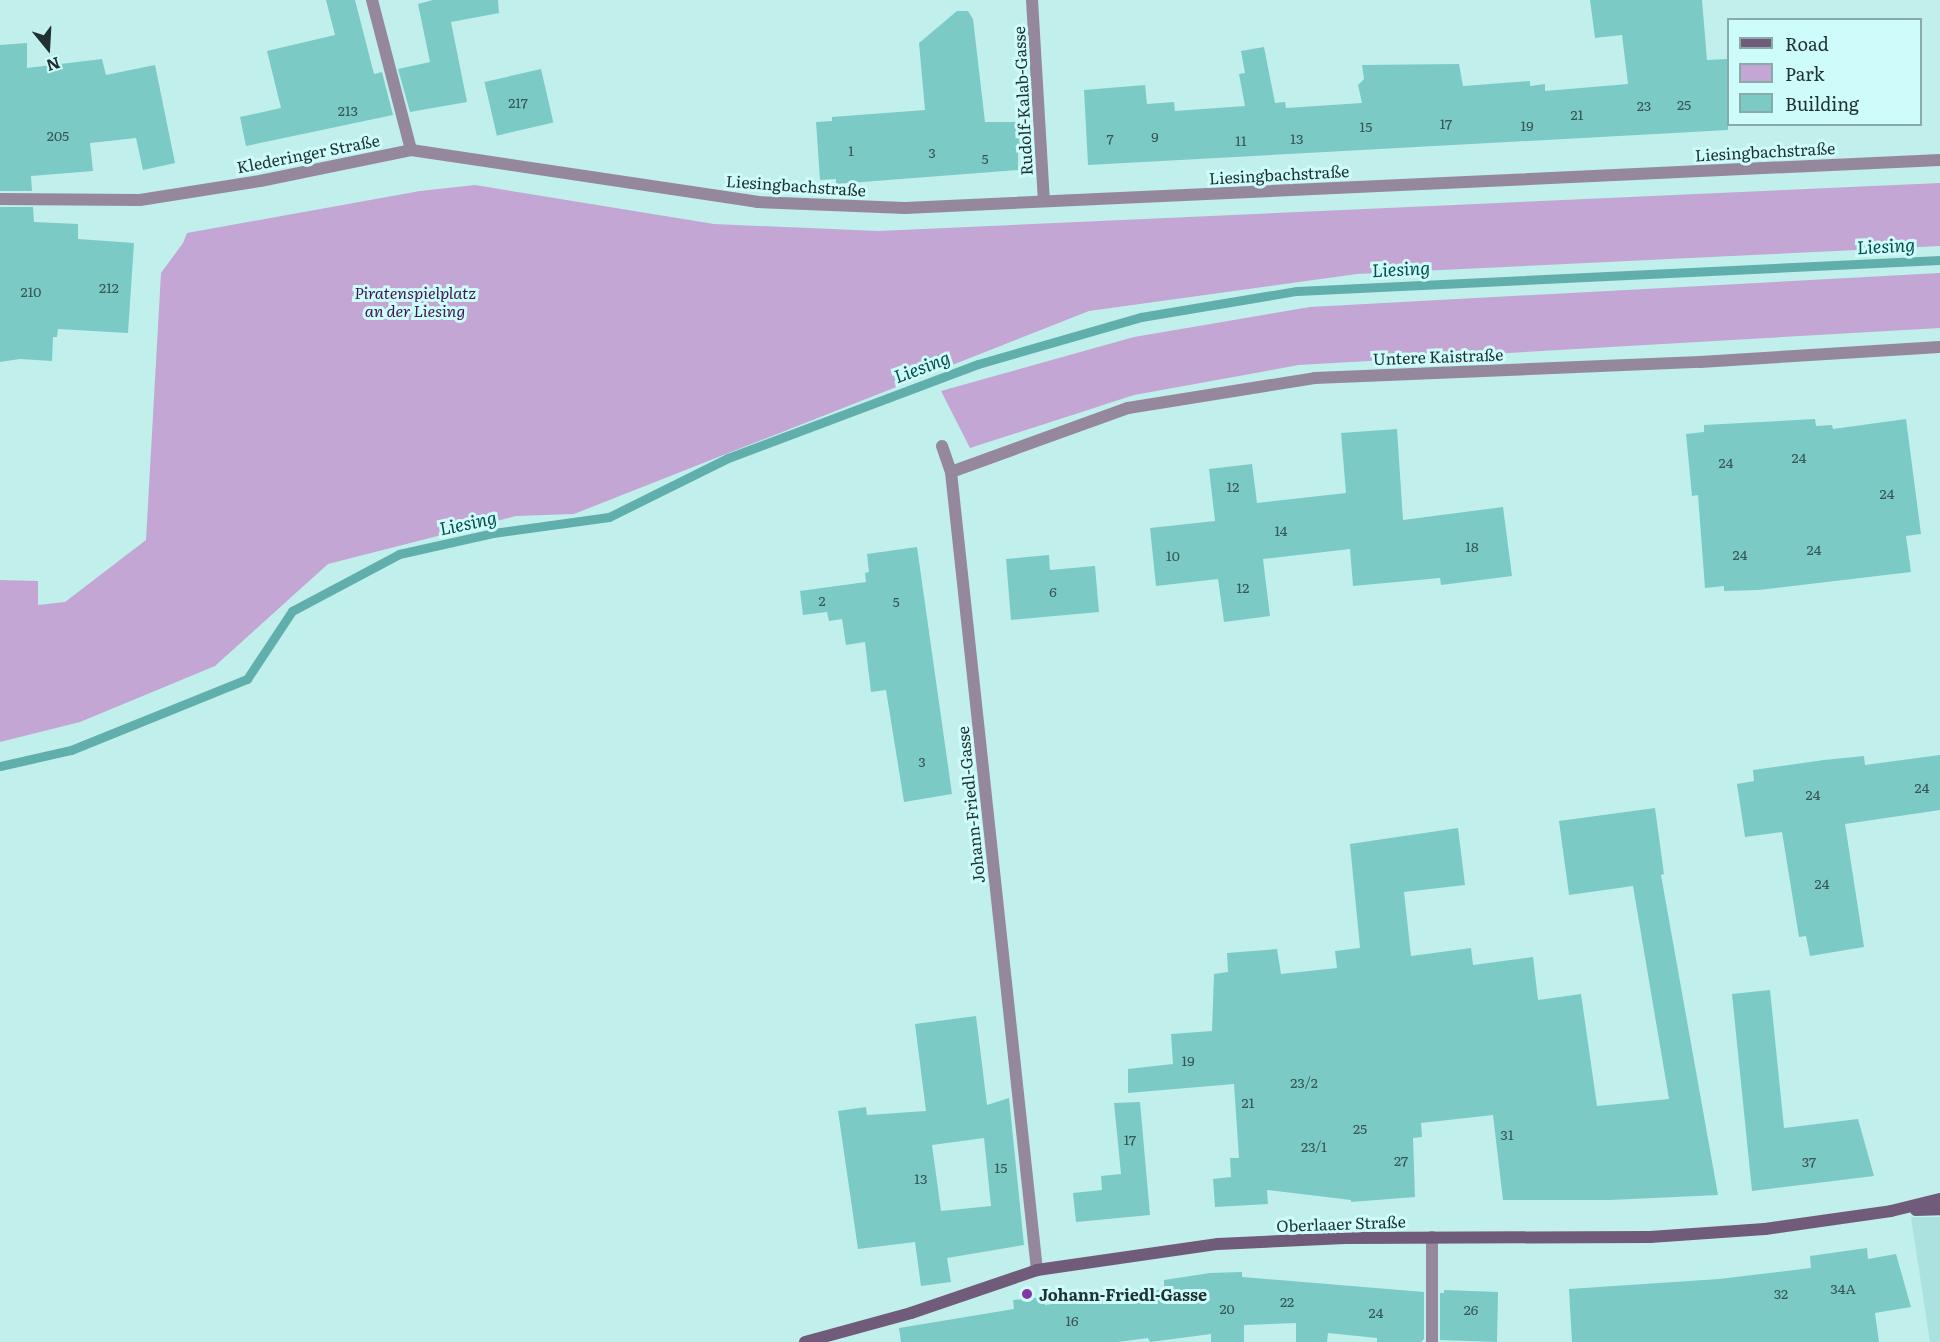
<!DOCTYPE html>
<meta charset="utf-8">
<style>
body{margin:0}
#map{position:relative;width:1940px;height:1342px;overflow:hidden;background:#c1efec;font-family:Literata,serif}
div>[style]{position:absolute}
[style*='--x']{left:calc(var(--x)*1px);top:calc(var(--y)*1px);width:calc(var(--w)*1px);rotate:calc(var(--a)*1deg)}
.built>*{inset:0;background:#abe2df}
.green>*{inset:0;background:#c3a6d3}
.stream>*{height:9px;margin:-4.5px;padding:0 4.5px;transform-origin:4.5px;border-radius:4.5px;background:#61afac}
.building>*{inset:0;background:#7ccac6;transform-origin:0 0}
.minor>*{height:12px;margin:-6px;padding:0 6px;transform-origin:6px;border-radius:6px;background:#95889d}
.secondary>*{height:12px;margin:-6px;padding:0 6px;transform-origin:6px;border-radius:6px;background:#705c7a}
.dots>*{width:16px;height:16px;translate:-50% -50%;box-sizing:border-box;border:3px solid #cefcfa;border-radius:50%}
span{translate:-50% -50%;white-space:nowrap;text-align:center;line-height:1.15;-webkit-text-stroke:6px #cefcfa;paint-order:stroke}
.number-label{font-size:14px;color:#365756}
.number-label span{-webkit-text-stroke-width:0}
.street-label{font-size:16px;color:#1f3130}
.park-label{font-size:16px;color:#3e154f;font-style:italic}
.poi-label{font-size:16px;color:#1f3130;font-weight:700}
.left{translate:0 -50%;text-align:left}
.water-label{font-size:18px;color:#034e4c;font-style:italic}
.legend{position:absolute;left:1727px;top:18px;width:195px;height:108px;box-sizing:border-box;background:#cefcfa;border:2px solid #88aba9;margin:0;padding:8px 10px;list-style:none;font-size:18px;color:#1f3130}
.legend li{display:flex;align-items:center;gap:12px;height:30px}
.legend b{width:30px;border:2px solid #88aba9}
.north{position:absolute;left:18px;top:18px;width:60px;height:60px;-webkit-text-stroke:4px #cefcfa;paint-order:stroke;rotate:162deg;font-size:16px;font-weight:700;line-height:24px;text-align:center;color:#1f3130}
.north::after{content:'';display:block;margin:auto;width:21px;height:27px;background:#1f3130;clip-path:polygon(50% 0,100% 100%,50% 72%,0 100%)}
</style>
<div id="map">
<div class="built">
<i style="clip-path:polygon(1911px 1217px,1940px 1217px,1940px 1342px,1930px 1342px)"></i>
</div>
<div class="green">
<i style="clip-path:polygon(1940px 183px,1940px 246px,1357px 274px,1089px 311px,574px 514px,516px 516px,328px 564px,215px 666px,80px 722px,0 742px,0 580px,38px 581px,38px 605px,65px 602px,146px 540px,161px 273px,183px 243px,187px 233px,420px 191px,475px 185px,714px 224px,878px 231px)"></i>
<i style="clip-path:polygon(1940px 273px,1940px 328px,1299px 365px,1134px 395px,970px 448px,941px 391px,1134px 337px,1310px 307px)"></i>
</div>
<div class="stream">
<i style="--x:0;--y:766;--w:73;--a:-12.7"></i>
<i style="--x:71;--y:750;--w:190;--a:-22"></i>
<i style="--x:247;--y:679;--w:82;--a:-56.5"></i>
<i style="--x:292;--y:611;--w:121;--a:-28"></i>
<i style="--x:399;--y:554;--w:96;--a:-12.6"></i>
<i style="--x:493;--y:533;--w:117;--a:-7.9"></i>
<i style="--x:609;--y:517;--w:133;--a:-26.4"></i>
<i style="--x:728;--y:458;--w:267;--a:-20.6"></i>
<i style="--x:978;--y:364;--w:170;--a:-16.1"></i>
<i style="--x:1141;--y:317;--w:158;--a:-9.5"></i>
<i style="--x:1297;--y:291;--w:644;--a:-2.76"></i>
</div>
<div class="building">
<i style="clip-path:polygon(326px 0,355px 0,374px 74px,382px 72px,393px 115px,246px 146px,240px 117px,281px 108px,267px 51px,335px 35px)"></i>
<i style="clip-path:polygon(433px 0,498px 0,499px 13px,451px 22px,467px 102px,410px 112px,398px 69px,430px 62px,418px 4px)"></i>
<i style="clip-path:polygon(1590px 0,1702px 0,1707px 60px,1728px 59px,1728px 130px,1088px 165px,1084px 90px,1145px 85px,1147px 104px,1174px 102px,1175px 111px,1245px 106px,1239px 74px,1245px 73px,1241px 51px,1264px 47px,1275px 103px,1285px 102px,1286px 108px,1362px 103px,1358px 85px,1364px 79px,1362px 65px,1459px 64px,1463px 86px,1530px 81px,1530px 86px,1545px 84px,1545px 91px,1628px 84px,1622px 35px,1595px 38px)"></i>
<i style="clip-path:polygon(957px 11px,968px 11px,973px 19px,985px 122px,1030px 122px,1031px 146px,1018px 150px,1018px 170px,836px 184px,836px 179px,820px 180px,816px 122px,832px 121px,832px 117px,925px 110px,919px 43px)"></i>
<i style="clip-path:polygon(27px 43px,27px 68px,102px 59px,106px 75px,155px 65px,175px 163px,143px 170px,136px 138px,90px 143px,93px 171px,31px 176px,32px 191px,0 191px,0 45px)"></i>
<i style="left:541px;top:69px;width:55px;height:58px;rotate:77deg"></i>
<i style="clip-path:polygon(0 207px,33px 207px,34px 222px,78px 224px,78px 239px,134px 243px,128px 333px,58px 329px,57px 337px,53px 337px,52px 361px,20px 359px,0 362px)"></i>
<i style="clip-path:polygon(1815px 419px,1816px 426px,1832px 425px,1833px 429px,1906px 419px,1921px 534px,1906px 536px,1911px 572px,1758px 590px,1724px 591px,1724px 586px,1705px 588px,1698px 495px,1692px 496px,1686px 434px,1704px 432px,1704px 425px)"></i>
<i style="clip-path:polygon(1397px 429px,1403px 520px,1503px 507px,1512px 576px,1441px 585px,1440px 578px,1353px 586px,1350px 549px,1263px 559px,1270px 616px,1224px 622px,1218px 579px,1156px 586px,1150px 528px,1215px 521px,1209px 469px,1252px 464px,1257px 503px,1346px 493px,1341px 433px)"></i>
<i style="clip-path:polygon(917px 547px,952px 794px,904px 802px,886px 690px,871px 692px,865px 642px,846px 645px,842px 619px,829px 621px,827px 612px,803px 615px,800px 591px,866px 582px,865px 573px,869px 572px,867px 554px)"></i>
<i style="clip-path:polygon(1049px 555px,1050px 570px,1095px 566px,1099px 612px,1011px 620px,1006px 559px)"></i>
<i style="clip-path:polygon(1940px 755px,1940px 810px,1845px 824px,1864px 947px,1810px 956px,1806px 936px,1799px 937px,1782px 832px,1745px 837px,1737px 784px,1754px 781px,1753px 770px,1824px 760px,1864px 756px,1865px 765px)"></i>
<i style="clip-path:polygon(1655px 808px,1664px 874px,1661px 875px,1718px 1195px,1610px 1200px,1503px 1200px,1493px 1115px,1421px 1123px,1422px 1137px,1413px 1138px,1415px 1197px,1351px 1202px,1351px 1200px,1267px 1190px,1268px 1204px,1215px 1207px,1213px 1179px,1231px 1177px,1230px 1158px,1239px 1158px,1234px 1084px,1128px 1093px,1128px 1069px,1173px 1064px,1171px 1034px,1212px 1031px,1214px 974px,1228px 972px,1227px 953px,1277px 949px,1281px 974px,1337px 968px,1335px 951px,1360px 948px,1350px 844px,1458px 828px,1465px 885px,1404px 892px,1411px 956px,1471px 948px,1473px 965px,1533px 957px,1538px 1000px,1581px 994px,1597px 1106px,1669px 1099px,1633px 886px,1569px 895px,1559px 821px)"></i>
<i style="clip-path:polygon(1770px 990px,1784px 1128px,1858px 1119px,1874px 1176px,1752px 1191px,1732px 994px)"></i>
<i style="clip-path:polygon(evenodd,976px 1016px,987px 1105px,1009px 1098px,1024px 1245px,947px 1258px,951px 1282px,921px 1286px,915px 1242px,858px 1249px,838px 1111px,866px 1107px,867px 1115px,926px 1111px,915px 1024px,976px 1016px,984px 1138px,991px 1206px,941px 1211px,932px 1145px,984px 1138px)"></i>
<i style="clip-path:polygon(1140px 1102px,1150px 1215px,1076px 1222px,1073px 1193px,1102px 1190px,1101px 1176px,1121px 1174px,1114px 1103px)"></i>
<i style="clip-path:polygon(1867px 1248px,1868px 1259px,1896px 1254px,1911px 1307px,1875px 1313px,1879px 1342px,1572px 1342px,1569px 1289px,1719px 1279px,1811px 1268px,1810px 1256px)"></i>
<i style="clip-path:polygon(1242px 1272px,1242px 1277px,1424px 1292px,1424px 1339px,1421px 1342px,1377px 1342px,1377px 1338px,1328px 1333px,1327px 1342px,1296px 1342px,1296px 1323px,1244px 1325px,1244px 1342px,1211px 1342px,1211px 1334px,1150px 1342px,1148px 1338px,1118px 1342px,901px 1342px,899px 1328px,1014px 1309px,1013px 1300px,1044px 1297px,1045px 1305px,1164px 1289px,1164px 1280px,1210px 1273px)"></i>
<i style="clip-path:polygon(1444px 1290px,1498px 1292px,1497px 1342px,1440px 1340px,1440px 1293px,1444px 1293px)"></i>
</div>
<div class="minor">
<i style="--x:372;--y:0;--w:155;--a:75.4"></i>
<i style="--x:1032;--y:0;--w:201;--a:86.6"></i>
<i style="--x:0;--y:199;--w:140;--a:0.4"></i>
<i style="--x:140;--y:200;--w:121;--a:-9"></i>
<i style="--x:260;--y:181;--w:154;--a:-11.6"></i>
<i style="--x:411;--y:150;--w:350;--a:8.5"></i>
<i style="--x:757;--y:202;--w:148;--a:2.3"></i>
<i style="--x:905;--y:208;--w:1036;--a:-2.66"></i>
<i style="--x:942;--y:446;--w:28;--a:71"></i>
<i style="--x:951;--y:472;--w:803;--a:83.85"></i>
<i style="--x:951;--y:472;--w:188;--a:-19.9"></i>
<i style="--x:1128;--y:408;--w:189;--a:-9.1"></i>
<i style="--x:1315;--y:378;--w:385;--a:-2.4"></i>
<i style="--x:1700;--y:362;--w:240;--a:-3.6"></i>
<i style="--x:1432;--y:1237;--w:105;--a:90"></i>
</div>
<div class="secondary">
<i style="--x:1916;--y:1210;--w:24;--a:-2"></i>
<i style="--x:805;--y:1342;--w:110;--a:-15.3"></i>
<i style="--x:911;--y:1313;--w:133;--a:-18.8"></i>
<i style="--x:1037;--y:1270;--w:183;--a:-8.2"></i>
<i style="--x:1218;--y:1244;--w:127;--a:-2.7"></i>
<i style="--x:1345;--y:1238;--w:305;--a:-0.2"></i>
<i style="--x:1650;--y:1237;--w:115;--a:-4"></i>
<i style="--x:1765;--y:1229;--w:127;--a:-8.1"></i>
<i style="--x:1891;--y:1211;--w:50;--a:-13.8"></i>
</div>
<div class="dots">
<i style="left:1027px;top:1294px;background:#8536a6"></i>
</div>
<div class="number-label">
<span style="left:518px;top:102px">217</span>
<span style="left:1684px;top:104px">25</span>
<span style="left:1644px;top:105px">23</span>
<span style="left:348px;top:110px">213</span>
<span style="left:1577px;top:114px">21</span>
<span style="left:1446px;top:123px">17</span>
<span style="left:1527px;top:125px">19</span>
<span style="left:1366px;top:126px">15</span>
<span style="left:58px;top:135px">205</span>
<span style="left:1155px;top:136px">9</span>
<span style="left:1110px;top:138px">7</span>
<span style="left:1297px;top:138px">13</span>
<span style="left:1241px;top:140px">11</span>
<span style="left:851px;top:150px">1</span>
<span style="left:932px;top:152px">3</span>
<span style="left:985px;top:158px">5</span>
<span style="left:109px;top:287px">212</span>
<span style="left:31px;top:291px">210</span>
<span style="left:1799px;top:457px">24</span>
<span style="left:1726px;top:462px">24</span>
<span style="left:1233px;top:486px">12</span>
<span style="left:1887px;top:493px">24</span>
<span style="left:1281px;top:530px">14</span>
<span style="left:1472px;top:546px">18</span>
<span style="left:1814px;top:549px">24</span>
<span style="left:1740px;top:554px">24</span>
<span style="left:1173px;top:555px">10</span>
<span style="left:1243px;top:587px">12</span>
<span style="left:1053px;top:591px">6</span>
<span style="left:822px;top:600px">2</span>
<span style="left:896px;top:601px">5</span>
<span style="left:922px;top:761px">3</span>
<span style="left:1922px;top:787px">24</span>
<span style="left:1813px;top:794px">24</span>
<span style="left:1822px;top:883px">24</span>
<span style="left:1188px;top:1060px">19</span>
<span style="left:1304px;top:1082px">23/2</span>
<span style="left:1248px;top:1102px">21</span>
<span style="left:1360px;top:1128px">25</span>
<span style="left:1507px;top:1134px">31</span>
<span style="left:1130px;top:1139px">17</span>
<span style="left:1314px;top:1146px">23/1</span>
<span style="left:1401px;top:1160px">27</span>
<span style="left:1809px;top:1161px">37</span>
<span style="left:1001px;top:1167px">15</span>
<span style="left:921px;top:1178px">13</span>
<span style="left:1843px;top:1288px">34A</span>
<span style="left:1781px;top:1293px">32</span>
<span style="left:1287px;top:1301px">22</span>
<span style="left:1227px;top:1308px">20</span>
<span style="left:1471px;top:1309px">26</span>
<span style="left:1376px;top:1312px">24</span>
<span style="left:1072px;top:1320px">16</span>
</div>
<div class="street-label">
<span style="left:1022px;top:101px;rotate:-93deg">Rudolf-Kalab-Gasse</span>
<span style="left:1765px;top:151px;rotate:-3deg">Liesingbachstraße</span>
<span style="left:308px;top:153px;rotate:-11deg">Klederinger Straße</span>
<span style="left:1279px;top:174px;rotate:-3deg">Liesingbachstraße</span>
<span style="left:796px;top:185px;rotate:4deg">Liesingbachstraße</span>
<span style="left:1438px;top:356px;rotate:-2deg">Untere Kaistraße</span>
<span style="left:970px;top:805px;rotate:-96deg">Johann-Friedl-Gasse</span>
<span style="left:1341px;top:1223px;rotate:-2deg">Oberlaaer Straße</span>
</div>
<div class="park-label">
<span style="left:415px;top:301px">Piratenspielplatz<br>an der Liesing</span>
</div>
<div class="poi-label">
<span class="left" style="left:1039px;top:1294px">Johann-Friedl-Gasse</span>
</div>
<div class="water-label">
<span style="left:1886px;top:246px;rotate:-3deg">Liesing</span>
<span style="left:1401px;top:269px;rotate:-3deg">Liesing</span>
<span style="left:922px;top:367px;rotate:-21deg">Liesing</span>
<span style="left:468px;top:523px;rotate:-12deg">Liesing</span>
</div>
<ul class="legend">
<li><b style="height:8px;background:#705c7a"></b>Road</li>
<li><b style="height:16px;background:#c3a6d3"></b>Park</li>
<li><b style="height:16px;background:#7ccac6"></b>Building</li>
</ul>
<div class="north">N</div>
</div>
